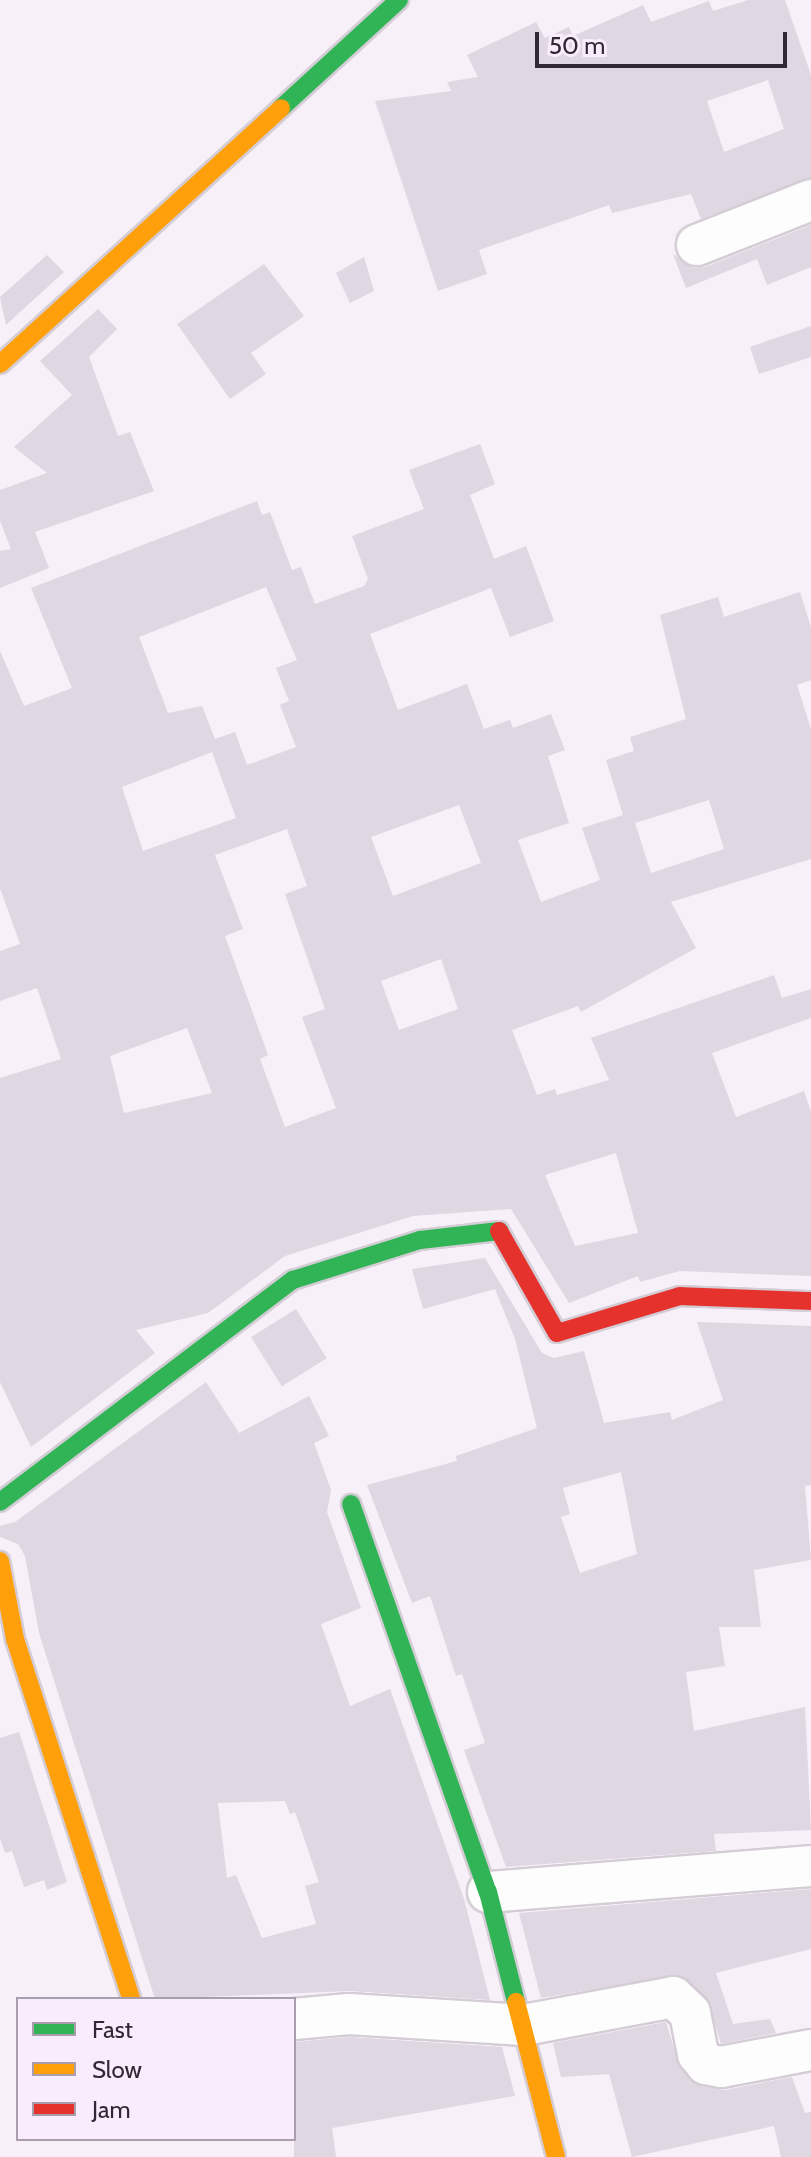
<!DOCTYPE html>
<style>
body{margin:0}
#map{position:relative;width:811px;height:2157px;overflow:hidden;background:#f7f0f8;font-family:Cabin,sans-serif}
div>[style]{position:absolute}
[style*='--x']{left:calc(var(--x)*1px);top:calc(var(--y)*1px);width:calc(var(--w)*1px);rotate:calc(var(--a)*1deg)}
.building>*{inset:0;background:#dfd7e1;transform-origin:0 0}
.roads{filter:drop-shadow(2px 0 #d4cdd5) drop-shadow(-2px 0 #d4cdd5) drop-shadow(0 2px #d4cdd5) drop-shadow(0 -2px #d4cdd5)}
.street>*{height:40px;margin:-20px;padding:0 20px;transform-origin:20px;border-radius:20px;background:#fefdfe}
.fast>*{height:18px;margin:-9px;padding:0 9px;transform-origin:9px;border-radius:9px;background:#30b455}
.slow>*{height:18px;margin:-9px;padding:0 9px;transform-origin:9px;border-radius:9px;background:#ff9f0a}
.jam>*{height:18px;margin:-9px;padding:0 9px;transform-origin:9px;border-radius:9px;background:#e5322d}
span{translate:-50% -50%;white-space:nowrap;text-align:center;line-height:1.15;-webkit-text-stroke:6px #f9ecfc;paint-order:stroke}
.legend{position:absolute;left:16px;top:1997px;width:280px;height:144px;box-sizing:border-box;background:#f9ecfc;border:2px solid #a99eac;margin:0;padding:10px 14px;list-style:none;font-size:24px;color:#302933}
.legend li{display:flex;align-items:center;gap:16px;height:40px}
.legend b{width:40px;border:2px solid #a99eac}
.scale{position:absolute;left:535px;top:32px;width:252px;height:36px;box-sizing:border-box;border:4px solid #302933;border-top:0;padding-left:10px;font-size:24px;line-height:28px;white-space:nowrap;color:#302933;-webkit-text-stroke:6px #f9ecfc;paint-order:stroke}
</style>
<div id="map">
<div class="building">
<i style="clip-path:polygon(evenodd,748px 0,785px 0,811px 75px,811px 178px,701px 219px,691px 194px,612px 213px,609px 205px,479px 250px,487px 274px,438px 291px,375px 101px,451px 91px,447px 82px,478px 77px,467px 55px,536px 22px,545px 38px,569px 27px,573px 36px,643px 5px,651px 22px,709px 1px,713px 11px,748px 0,768px 80px,784px 129px,724px 152px,707px 101px,768px 80px)"></i>
<i style="clip-path:polygon(811px 225px,811px 267px,767px 285px,757px 259px,686px 288px,673px 254px,693px 268px,705px 267px)"></i>
<i style="clip-path:polygon(47px 255px,64px 272px,6px 325px,0 297px)"></i>
<i style="clip-path:polygon(364px 257px,374px 291px,350px 303px,336px 273px)"></i>
<i style="clip-path:polygon(264px 264px,304px 316px,251px 353px,266px 374px,230px 399px,177px 324px)"></i>
<i style="clip-path:polygon(98px 309px,117px 329px,89px 357px,118px 436px,130px 432px,154px 491px,35px 532px,49px 568px,0 588px,0 551px,11px 549px,0 521px,0 490px,47px 473px,14px 447px,72px 395px,40px 361px)"></i>
<i style="clip-path:polygon(811px 326px,811px 357px,759px 374px,750px 347px)"></i>
<i style="clip-path:polygon(evenodd,480px 444px,495px 484px,470px 495px,494px 559px,526px 546px,554px 621px,510px 637px,491px 588px,370px 634px,398px 710px,467px 684px,484px 729px,510px 720px,513px 728px,551px 714px,565px 750px,548px 756px,569px 823px,518px 840px,541px 902px,600px 880px,582px 828px,623px 815px,606px 760px,634px 751px,630px 737px,686px 719px,660px 615px,718px 597px,724px 617px,800px 592px,811px 627px,811px 680px,797px 685px,811px 729px,811px 859px,671px 902px,696px 948px,581px 1012px,578px 1006px,512px 1030px,537px 1095px,555px 1089px,557px 1095px,609px 1080px,591px 1038px,774px 975px,782px 998px,811px 989px,811px 1018px,712px 1053px,736px 1117px,804px 1091px,811px 1112px,811px 1276px,680px 1271px,640px 1282px,638px 1276px,569px 1303px,511px 1209px,413px 1216px,285px 1256px,208px 1313px,136px 1330px,155px 1353px,31px 1447px,0 1382px,0 1078px,61px 1059px,37px 988px,0 1001px,0 951px,20px 944px,0 888px,0 651px,24px 706px,72px 688px,31px 588px,257px 501px,262px 515px,270px 512px,292px 570px,301px 567px,315px 604px,364px 586px,368px 579px,352px 536px,424px 509px,409px 470px,480px 444px,266px 587px,297px 660px,276px 668px,289px 701px,280px 705px,296px 747px,247px 765px,235px 732px,215px 739px,202px 706px,168px 713px,139px 637px,266px 587px,480px 444px,212px 752px,236px 818px,143px 851px,122px 787px,212px 752px,480px 444px,709px 800px,724px 849px,651px 873px,635px 823px,709px 800px,480px 444px,459px 805px,481px 863px,393px 896px,371px 837px,459px 805px,480px 444px,287px 829px,307px 886px,285px 894px,325px 1009px,302px 1017px,336px 1108px,285px 1127px,260px 1059px,268px 1055px,225px 936px,243px 929px,215px 855px,287px 829px,480px 444px,441px 959px,458px 1009px,399px 1030px,381px 981px,441px 959px,480px 444px,187px 1028px,212px 1093px,124px 1113px,110px 1056px,187px 1028px,480px 444px,616px 1153px,638px 1233px,575px 1246px,545px 1175px,616px 1153px)"></i>
<i style="clip-path:polygon(evenodd,485px 1258px,542px 1353px,554px 1358px,584px 1351px,604px 1423px,670px 1412px,672px 1420px,723px 1400px,697px 1322px,811px 1326px,811px 1485px,805px 1486px,811px 1560px,754px 1570px,761px 1627px,719px 1627px,725px 1666px,686px 1672px,694px 1731px,805px 1707px,811px 1830px,714px 1834px,716px 1851px,506px 1867px,464px 1750px,485px 1743px,462px 1674px,456px 1676px,430px 1596px,412px 1603px,367px 1485px,457px 1461px,456px 1456px,537px 1428px,515px 1339px,495px 1289px,423px 1309px,412px 1269px,485px 1258px,621px 1472px,637px 1554px,580px 1573px,561px 1517px,570px 1514px,563px 1488px,621px 1472px)"></i>
<i style="left:296px;top:1309px;width:58px;height:53px;rotate:58deg"></i>
<i style="clip-path:polygon(evenodd,206px 1382px,239px 1433px,309px 1396px,329px 1436px,314px 1443px,331px 1490px,327px 1512px,361px 1608px,321px 1624px,350px 1706px,390px 1689px,464px 1899px,490px 2000px,350px 1991px,155px 1999px,39px 1633px,25px 1556px,18px 1544px,0 1537px,0 1526px,15px 1522px,206px 1382px,285px 1801px,290px 1814px,295px 1812px,319px 1882px,305px 1886px,316px 1924px,262px 1938px,236px 1875px,227px 1878px,218px 1803px,285px 1801px)"></i>
<i style="clip-path:polygon(19px 1732px,67px 1882px,47px 1890px,44px 1880px,24px 1887px,12px 1851px,5px 1853px,0 1839px,0 1738px)"></i>
<i style="clip-path:polygon(811px 1889px,811px 1949px,716px 1973px,733px 2024px,770px 2019px,776px 2033px,721px 2044px,706px 1997px,679px 1975px,541px 1998px,519px 1913px)"></i>
<i style="clip-path:polygon(666px 2022px,680px 2068px,701px 2086px,725px 2090px,792px 2077px,805px 2113px,811px 2112px,811px 2157px,781px 2157px,774px 2126px,632px 2157px,609px 2074px,561px 2077px,553px 2043px)"></i>
<i style="clip-path:polygon(349px 2037px,502px 2047px,515px 2096px,332px 2128px,336px 2157px,294px 2157px,294px 2042px)"></i>
</div>
<div class="roads">
<div class="street">
<i style="--x:697;--y:245;--w:123;--a:-21.5"></i>
<i style="--x:488;--y:1892;--w:324;--a:-4.6"></i>
<i style="--x:294;--y:2019;--w:55;--a:-5.2"></i>
<i style="--x:349;--y:2014;--w:175;--a:3.6"></i>
<i style="--x:524;--y:2025;--w:152;--a:-10.6"></i>
<i style="--x:673;--y:1997;--w:23;--a:43"></i>
<i style="--x:690;--y:2013;--w:42;--a:79"></i>
<i style="--x:698;--y:2054;--w:13;--a:51"></i>
<i style="--x:706;--y:2064;--w:15;--a:11"></i>
<i style="--x:721;--y:2067;--w:92;--a:-10.7"></i>
</div>
<div class="fast">
<i style="--x:281;--y:108;--w:160;--a:-42.5"></i>
<i style="--x:0;--y:1502;--w:368;--a:-37.2"></i>
<i style="--x:293;--y:1280;--w:133;--a:-17.5"></i>
<i style="--x:420;--y:1240;--w:80;--a:-6.5"></i>
<i style="--x:351;--y:1504;--w:411;--a:70.6"></i>
<i style="--x:488;--y:1892;--w:114;--a:75.7"></i>
</div>
<div class="slow">
<i style="--x:0;--y:364;--w:380;--a:-42.3"></i>
<i style="--x:0;--y:1561;--w:79;--a:79.1"></i>
<i style="--x:15;--y:1639;--w:378;--a:72.1"></i>
<i style="--x:516;--y:2002;--w:160;--a:75.5"></i>
</div>
<div class="jam">
<i style="--x:499;--y:1231;--w:117;--a:60.4"></i>
<i style="--x:557;--y:1333;--w:128;--a:-16.7"></i>
<i style="--x:680;--y:1296;--w:131;--a:2.2"></i>
</div>
</div>
<ul class="legend">
<li><b style="height:10px;background:#30b455"></b>Fast</li>
<li><b style="height:10px;background:#ff9f0a"></b>Slow</li>
<li><b style="height:10px;background:#e5322d"></b>Jam</li>
</ul>
<div class="scale">50 m</div>
</div>
